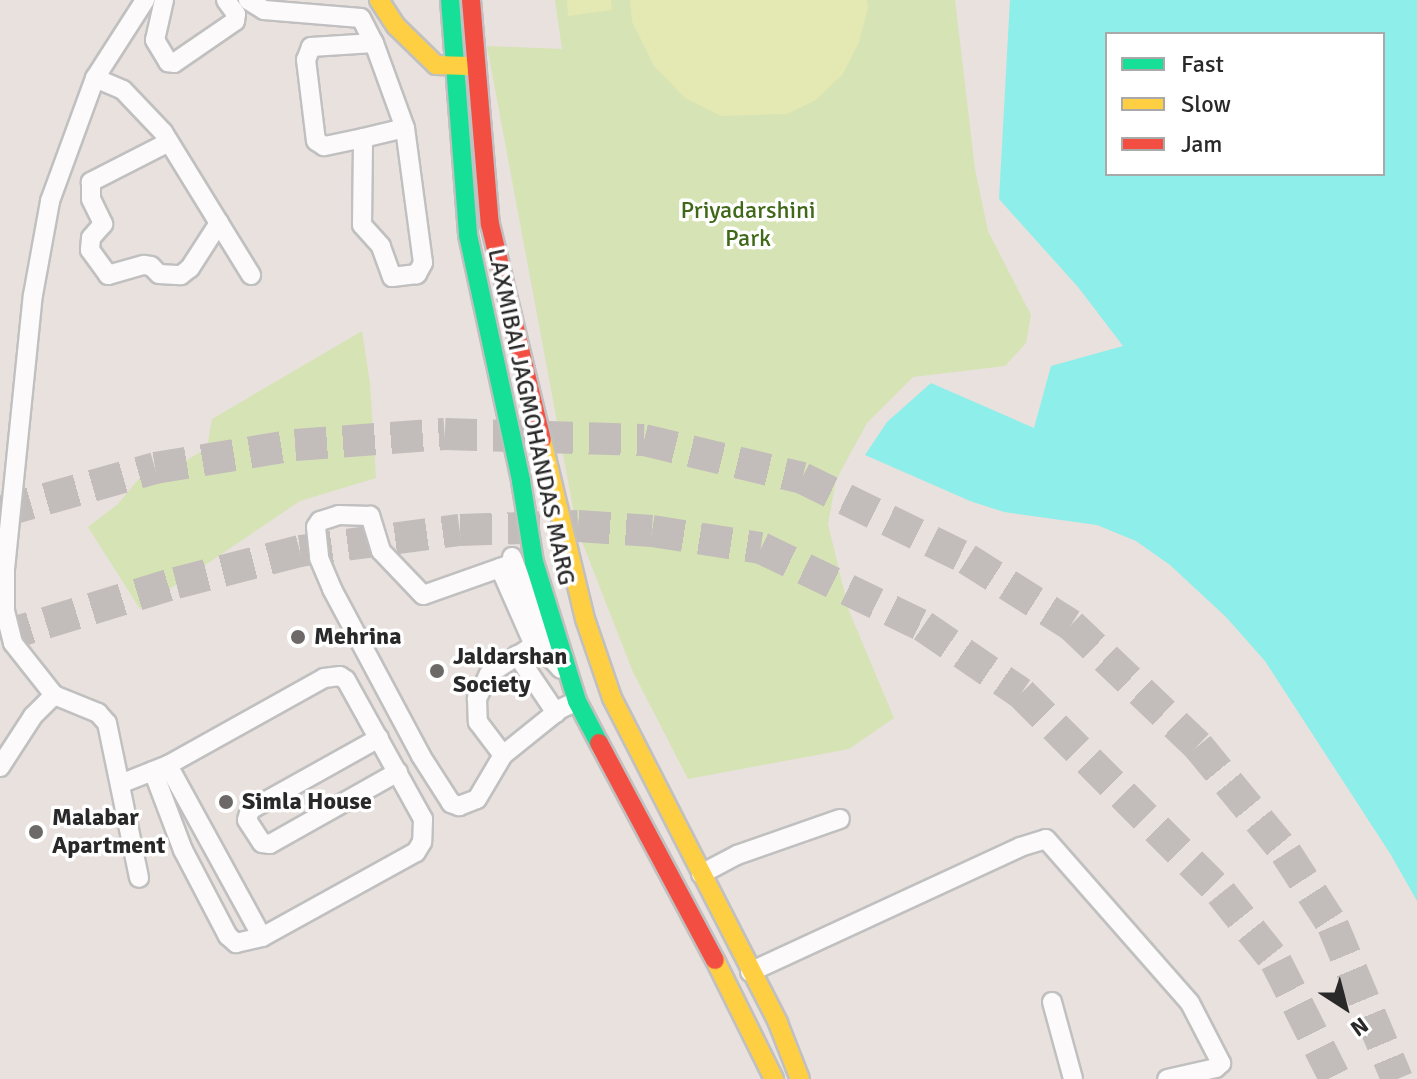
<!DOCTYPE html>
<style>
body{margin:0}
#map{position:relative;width:1417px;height:1079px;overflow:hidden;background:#e8e1de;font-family:Signika,sans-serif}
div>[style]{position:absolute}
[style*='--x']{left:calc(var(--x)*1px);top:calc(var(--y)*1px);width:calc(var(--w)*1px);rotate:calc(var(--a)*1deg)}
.green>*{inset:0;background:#d6e3b5}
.pitch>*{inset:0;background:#e4e8b3}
.water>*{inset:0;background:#8eeeea}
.highway-tunnel>*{height:32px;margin-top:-16px;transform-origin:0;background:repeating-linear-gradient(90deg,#c2bcba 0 32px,transparent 0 48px)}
.roads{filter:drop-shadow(2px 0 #c1c0c0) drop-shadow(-2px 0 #c1c0c0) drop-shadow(0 2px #c1c0c0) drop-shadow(0 -2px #c1c0c0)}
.street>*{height:18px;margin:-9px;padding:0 9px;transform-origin:9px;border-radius:9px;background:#fcfafa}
.fast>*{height:18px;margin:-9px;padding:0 9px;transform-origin:9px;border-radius:9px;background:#16e098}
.slow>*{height:18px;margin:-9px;padding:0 9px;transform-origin:9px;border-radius:9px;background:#ffcf43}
.jam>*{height:18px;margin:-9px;padding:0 9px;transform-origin:9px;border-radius:9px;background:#f24e42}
.dots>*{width:22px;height:22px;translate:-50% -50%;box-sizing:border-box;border:4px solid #fff;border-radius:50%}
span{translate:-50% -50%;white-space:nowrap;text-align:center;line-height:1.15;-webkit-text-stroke:7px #fff;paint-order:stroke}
.park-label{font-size:24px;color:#3f6817}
.street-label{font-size:24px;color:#292929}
.poi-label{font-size:24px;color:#292929;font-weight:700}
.left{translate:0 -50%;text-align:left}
.legend{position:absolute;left:1105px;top:32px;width:280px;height:144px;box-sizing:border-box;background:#fff;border:2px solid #a9a9a9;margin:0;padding:10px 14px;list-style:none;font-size:24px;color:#292929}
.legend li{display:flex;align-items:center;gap:16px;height:40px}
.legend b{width:40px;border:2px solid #a9a9a9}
.north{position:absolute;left:1305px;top:967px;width:80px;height:80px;-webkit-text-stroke:6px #fff;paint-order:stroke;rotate:144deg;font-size:22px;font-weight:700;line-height:32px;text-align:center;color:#292929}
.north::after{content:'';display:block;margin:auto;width:28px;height:36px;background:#292929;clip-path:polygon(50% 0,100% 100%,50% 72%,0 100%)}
</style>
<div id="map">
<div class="green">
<i style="clip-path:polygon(555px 0,955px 0,975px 169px,988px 231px,1031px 315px,1026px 343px,1005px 366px,913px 377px,867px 423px,836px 480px,828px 524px,849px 611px,894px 718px,849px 749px,688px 779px,633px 672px,577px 529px,487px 46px,562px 49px)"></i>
<i style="clip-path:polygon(362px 331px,370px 383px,376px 478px,300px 501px,140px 609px,88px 527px,118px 504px,142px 475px,160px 476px,207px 448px,212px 419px)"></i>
</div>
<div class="pitch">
<i style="clip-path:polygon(567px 0,611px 0,612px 10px,568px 16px)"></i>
<i style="clip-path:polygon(630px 0,867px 0,868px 8px,859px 42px,843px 74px,816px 100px,787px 114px,721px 116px,685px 98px,654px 66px,632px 22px)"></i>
</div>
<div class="water">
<i style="clip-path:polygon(evenodd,1010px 0,1417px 0,1417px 901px,1391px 855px,1265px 661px,1226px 617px,1170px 565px,1136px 541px,1097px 525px,1004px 512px,970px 501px,865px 455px,887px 422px,931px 383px,1034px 428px,1051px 366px,1123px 346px,1078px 287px,999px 199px,1010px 0,1107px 34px,1383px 34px,1383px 174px,1107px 174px,1107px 34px)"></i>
</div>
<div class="highway-tunnel">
<i style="--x:0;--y:512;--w:161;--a:-15.8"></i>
<i style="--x:155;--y:468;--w:142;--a:-9.3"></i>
<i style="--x:295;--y:445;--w:150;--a:-4.2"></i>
<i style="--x:445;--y:434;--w:199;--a:1.7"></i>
<i style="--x:644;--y:440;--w:163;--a:13.5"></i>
<i style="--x:802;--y:478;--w:184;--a:26.1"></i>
<i style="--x:967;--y:559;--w:123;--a:32.4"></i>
<i style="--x:1071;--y:625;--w:175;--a:43.6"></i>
<i style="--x:1198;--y:746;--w:139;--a:50.6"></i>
<i style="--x:1286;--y:853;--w:87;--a:57.2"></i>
<i style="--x:1333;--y:926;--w:166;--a:67.3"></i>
<i style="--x:0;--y:637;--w:184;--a:-17.1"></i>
<i style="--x:176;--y:583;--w:128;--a:-14.5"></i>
<i style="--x:300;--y:551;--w:161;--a:-7.5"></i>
<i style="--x:460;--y:530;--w:118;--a:-1.9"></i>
<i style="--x:578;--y:526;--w:74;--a:3.9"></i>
<i style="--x:652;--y:531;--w:110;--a:8.9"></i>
<i style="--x:761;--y:548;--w:180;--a:25.7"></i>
<i style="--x:923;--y:626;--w:119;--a:34.4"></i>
<i style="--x:1021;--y:693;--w:283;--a:45"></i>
<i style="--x:1221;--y:893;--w:88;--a:51.4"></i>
<i style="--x:1276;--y:962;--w:131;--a:63.2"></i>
</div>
<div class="roads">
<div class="street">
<i style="--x:164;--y:0;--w:41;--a:102.7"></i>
<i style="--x:155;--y:40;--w:26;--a:59"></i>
<i style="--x:168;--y:62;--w:6;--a:9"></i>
<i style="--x:174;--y:63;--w:74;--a:-34.5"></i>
<i style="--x:235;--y:21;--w:7;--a:-82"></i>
<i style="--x:236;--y:14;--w:17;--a:-126"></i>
<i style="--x:248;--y:0;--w:19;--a:32"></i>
<i style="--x:264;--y:10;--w:97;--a:4.7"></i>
<i style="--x:361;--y:18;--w:28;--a:63"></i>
<i style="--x:374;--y:43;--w:90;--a:70"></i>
<i style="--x:405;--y:128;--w:136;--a:82.4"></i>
<i style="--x:423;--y:263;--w:13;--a:119"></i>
<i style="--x:417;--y:274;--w:25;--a:173"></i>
<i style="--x:392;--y:277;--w:33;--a:-110"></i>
<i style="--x:381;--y:246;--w:28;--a:-132"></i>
<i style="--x:362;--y:225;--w:87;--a:-89.3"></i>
<i style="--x:363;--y:138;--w:43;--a:-13.4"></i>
<i style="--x:95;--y:78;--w:30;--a:23"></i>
<i style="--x:123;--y:90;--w:58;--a:46.4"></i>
<i style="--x:163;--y:132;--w:168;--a:58.4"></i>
<i style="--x:363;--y:138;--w:40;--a:168"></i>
<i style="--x:324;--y:146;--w:9;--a:-148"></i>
<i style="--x:316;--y:141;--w:82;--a:-97"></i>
<i style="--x:306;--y:60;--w:14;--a:-69"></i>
<i style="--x:311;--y:47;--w:63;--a:-3.6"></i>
<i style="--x:169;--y:142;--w:88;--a:152.9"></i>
<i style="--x:91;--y:182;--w:17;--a:90"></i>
<i style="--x:91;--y:199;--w:28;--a:64"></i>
<i style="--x:103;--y:224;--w:18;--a:131"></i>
<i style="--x:91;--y:238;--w:12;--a:95"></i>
<i style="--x:90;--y:250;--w:31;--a:54"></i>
<i style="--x:108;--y:275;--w:37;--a:-16"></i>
<i style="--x:144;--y:265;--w:7;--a:8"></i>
<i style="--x:151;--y:266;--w:11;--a:45"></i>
<i style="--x:159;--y:274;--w:22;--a:3"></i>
<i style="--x:181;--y:275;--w:11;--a:-38"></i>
<i style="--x:190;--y:268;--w:54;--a:-57.2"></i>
<i style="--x:512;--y:557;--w:110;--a:68.6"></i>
<i style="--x:552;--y:659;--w:13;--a:48"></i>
<i style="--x:514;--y:563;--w:96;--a:160.6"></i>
<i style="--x:423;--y:595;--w:61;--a:-133.7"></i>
<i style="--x:381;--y:551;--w:37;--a:-107"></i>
<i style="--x:370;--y:516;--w:31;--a:-178"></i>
<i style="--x:339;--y:515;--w:20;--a:162"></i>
<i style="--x:320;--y:521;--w:7;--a:124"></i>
<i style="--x:316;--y:527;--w:31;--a:84"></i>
<i style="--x:319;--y:558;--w:34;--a:67"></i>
<i style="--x:332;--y:589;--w:189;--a:61.9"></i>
<i style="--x:421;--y:756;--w:56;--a:57.4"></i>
<i style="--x:451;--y:803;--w:9;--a:21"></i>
<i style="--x:459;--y:806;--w:19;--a:-21"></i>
<i style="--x:477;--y:799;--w:51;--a:-59.4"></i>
<i style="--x:503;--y:755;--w:73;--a:-38.9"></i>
<i style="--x:560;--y:709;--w:19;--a:-25"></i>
<i style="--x:500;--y:568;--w:84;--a:66.2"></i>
<i style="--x:534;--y:645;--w:54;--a:147.2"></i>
<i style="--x:489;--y:674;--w:28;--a:116"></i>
<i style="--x:477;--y:699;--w:23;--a:88"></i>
<i style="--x:478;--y:722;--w:41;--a:52.9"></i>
<i style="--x:517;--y:655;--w:70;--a:56.1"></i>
<i style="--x:54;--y:695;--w:48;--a:22.2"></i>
<i style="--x:98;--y:713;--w:13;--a:48"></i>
<i style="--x:107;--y:723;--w:158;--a:78.3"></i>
<i style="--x:379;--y:738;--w:148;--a:150.8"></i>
<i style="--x:250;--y:810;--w:10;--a:107"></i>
<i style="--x:247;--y:820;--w:27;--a:57"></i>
<i style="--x:262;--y:843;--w:8;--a:7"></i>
<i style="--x:270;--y:844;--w:147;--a:-29.4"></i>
<i style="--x:0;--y:767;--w:61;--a:-57.1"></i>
<i style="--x:33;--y:716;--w:30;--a:-45"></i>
<i style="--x:54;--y:695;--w:66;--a:-128.3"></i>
<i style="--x:13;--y:643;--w:33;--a:-104"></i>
<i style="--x:5;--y:611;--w:42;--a:-90"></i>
<i style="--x:5;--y:569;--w:275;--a:-84.2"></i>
<i style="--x:33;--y:295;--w:96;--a:-79.7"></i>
<i style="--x:50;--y:201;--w:131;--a:-69.9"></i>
<i style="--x:95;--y:78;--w:93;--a:-57.3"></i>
<i style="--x:153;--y:771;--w:85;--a:69.2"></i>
<i style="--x:183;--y:850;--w:97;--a:62.4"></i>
<i style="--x:228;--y:936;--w:11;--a:41"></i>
<i style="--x:236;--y:943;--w:27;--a:-13"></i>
<i style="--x:120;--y:784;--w:52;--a:-21.6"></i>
<i style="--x:168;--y:765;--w:179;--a:-29.1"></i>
<i style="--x:324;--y:678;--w:16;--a:-7"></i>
<i style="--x:340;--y:676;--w:7;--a:34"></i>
<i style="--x:346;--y:680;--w:159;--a:61"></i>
<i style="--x:423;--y:819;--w:23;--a:92"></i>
<i style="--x:422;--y:842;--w:12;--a:121"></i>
<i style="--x:416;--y:852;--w:176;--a:151.1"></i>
<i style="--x:262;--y:937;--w:196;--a:-118.7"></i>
<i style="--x:701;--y:874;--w:41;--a:-27.8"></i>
<i style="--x:737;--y:855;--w:109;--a:-19.3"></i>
<i style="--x:750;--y:972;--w:298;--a:-24.8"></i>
<i style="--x:1020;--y:847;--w:27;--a:-17"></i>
<i style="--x:1046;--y:839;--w:218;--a:48.7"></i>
<i style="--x:1190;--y:1003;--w:68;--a:62.7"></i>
<i style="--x:1221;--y:1063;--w:7;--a:135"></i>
<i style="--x:1216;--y:1068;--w:50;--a:167.3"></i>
<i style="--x:1052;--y:1002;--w:80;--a:74.7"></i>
</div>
<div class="fast">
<i style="--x:450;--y:0;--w:236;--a:85.6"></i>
<i style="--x:468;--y:235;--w:252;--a:77.8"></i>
<i style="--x:521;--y:481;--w:82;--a:80.9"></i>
<i style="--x:534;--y:562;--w:145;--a:72.8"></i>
<i style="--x:577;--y:701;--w:47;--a:62.4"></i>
</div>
<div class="slow">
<i style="--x:379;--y:0;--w:31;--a:57"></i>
<i style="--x:396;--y:26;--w:56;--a:44.3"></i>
<i style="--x:436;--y:65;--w:32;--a:2"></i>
<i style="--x:542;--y:440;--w:184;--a:76.5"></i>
<i style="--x:585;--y:619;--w:83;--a:71.1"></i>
<i style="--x:612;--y:698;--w:365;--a:62.9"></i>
<i style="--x:778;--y:1023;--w:60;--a:68.6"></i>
<i style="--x:715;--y:960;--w:133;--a:63.6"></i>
</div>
<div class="jam">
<i style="--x:471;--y:0;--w:225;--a:85.2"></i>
<i style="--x:490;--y:224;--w:222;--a:76.5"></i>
<i style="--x:599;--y:743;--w:246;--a:61.9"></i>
</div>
</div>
<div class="dots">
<i style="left:298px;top:637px;background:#6c6968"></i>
<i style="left:437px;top:671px;background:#6c6968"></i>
<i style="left:226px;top:802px;background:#6c6968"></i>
<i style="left:36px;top:832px;background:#6c6968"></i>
</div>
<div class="park-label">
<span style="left:748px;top:225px">Priyadarshini<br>Park</span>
</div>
<div class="street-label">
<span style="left:531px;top:417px;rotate:78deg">LAXMIBAI JAGMOHANDAS MARG</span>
</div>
<div class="poi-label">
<span class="left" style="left:314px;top:637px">Mehrina</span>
<span class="left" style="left:453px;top:671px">Jaldarshan<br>Society</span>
<span class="left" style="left:242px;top:802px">Simla House</span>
<span class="left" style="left:52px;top:832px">Malabar<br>Apartment</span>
</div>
<ul class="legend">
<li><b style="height:10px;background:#16e098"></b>Fast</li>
<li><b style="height:10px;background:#ffcf43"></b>Slow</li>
<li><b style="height:10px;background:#f24e42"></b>Jam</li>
</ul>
<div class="north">N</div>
</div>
